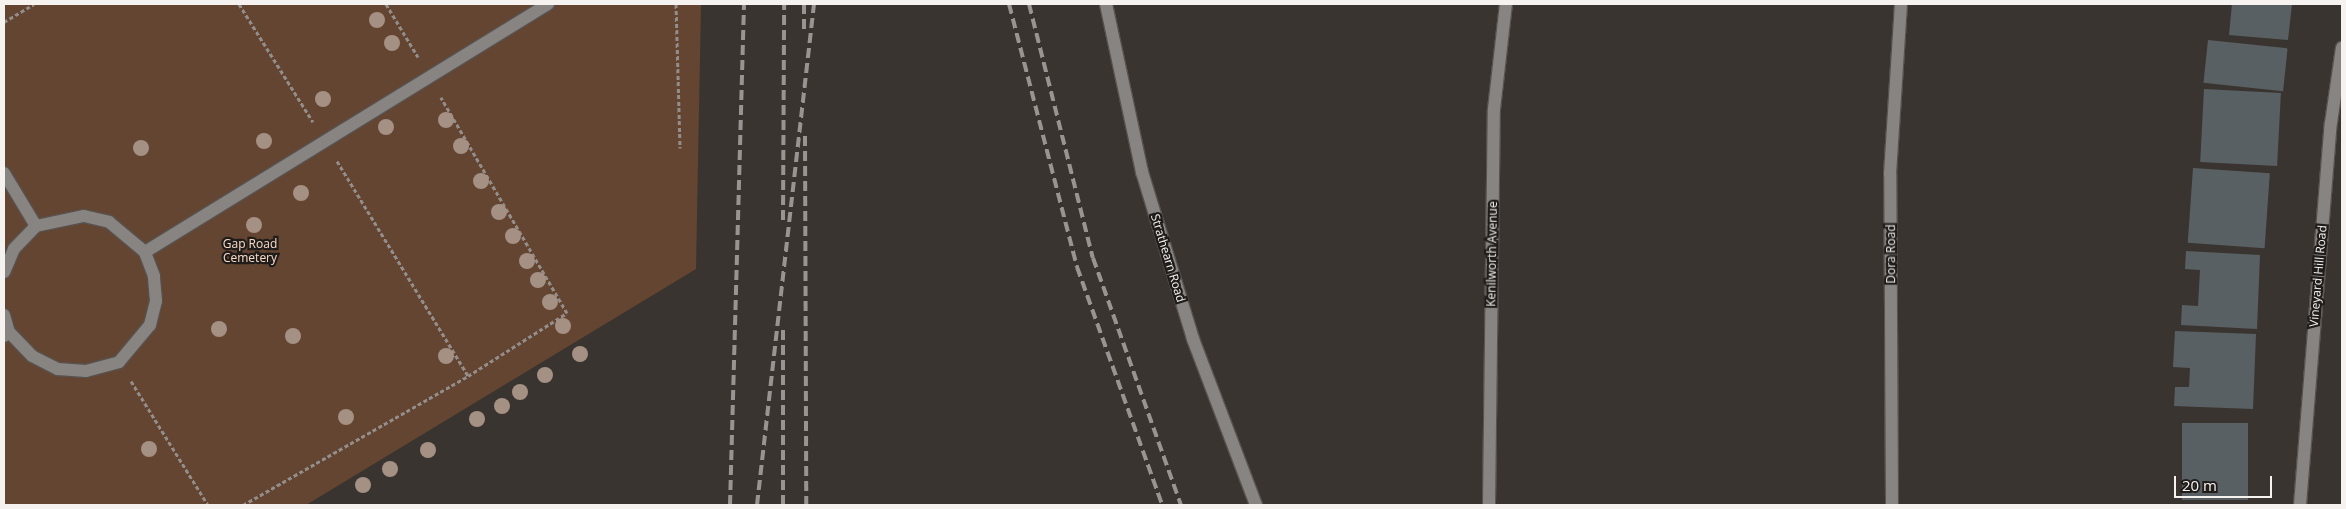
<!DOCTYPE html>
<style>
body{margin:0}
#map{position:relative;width:2346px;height:509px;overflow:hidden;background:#3a3430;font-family:"Open Sans",sans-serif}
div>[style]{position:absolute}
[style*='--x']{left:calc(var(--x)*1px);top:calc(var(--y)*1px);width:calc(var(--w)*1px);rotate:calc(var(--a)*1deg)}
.green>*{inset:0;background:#644531}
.building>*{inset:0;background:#596063;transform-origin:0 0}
.path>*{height:3px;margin-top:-1.5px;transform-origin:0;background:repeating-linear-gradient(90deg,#938e8b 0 4px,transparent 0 6.5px)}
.roads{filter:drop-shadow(1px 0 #58524f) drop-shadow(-1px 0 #58524f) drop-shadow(0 1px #58524f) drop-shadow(0 -1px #58524f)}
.minor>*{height:12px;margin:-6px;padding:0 6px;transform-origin:6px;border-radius:6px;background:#878482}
.rail>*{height:4px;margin-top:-2px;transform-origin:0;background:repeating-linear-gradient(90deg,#999491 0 10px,transparent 0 15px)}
.trees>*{width:16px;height:16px;margin:-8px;border-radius:50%;background:#a59084}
span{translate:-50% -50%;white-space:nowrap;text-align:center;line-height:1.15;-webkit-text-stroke:4.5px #1f1c1a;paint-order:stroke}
.park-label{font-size:12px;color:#fcdcc8}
.street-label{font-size:12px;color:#f6f2f0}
.frame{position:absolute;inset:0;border:5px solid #f6f2f0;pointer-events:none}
.scale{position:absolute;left:2174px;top:476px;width:98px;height:22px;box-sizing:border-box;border:2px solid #f6f2f0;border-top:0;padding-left:6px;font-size:15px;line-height:18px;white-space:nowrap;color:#f6f2f0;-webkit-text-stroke:4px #1f1c1a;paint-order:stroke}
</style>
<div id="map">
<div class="green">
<i style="clip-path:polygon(4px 4px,701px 4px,696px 269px,306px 505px,4px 505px)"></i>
</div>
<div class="building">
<i style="clip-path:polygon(2232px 4px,2292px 4px,2288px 40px,2229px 35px)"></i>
<i style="left:2208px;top:40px;width:80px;height:43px;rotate:6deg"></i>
<i style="left:2204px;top:89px;width:77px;height:73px;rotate:3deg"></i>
<i style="left:2193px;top:168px;width:77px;height:75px;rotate:4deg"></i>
<i style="clip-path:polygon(2186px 251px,2260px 255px,2257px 329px,2181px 325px,2182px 305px,2198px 306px,2200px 270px,2185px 269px)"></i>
<i style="clip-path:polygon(2175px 331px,2256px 334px,2253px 409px,2174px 406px,2175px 387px,2189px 387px,2190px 368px,2173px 367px)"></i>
<i style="left:2182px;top:423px;width:66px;height:77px"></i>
</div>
<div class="path">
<i style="--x:239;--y:4;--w:139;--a:57.9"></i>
<i style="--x:386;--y:4;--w:62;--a:58.9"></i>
<i style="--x:676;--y:4;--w:144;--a:88.4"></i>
<i style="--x:4;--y:22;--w:35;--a:-31"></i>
<i style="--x:337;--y:161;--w:252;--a:58.6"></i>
<i style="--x:131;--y:381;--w:146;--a:58.2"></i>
<i style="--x:243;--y:505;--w:259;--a:-29.8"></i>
<i style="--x:468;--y:376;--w:117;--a:-32.5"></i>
<i style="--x:567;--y:313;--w:250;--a:-120.3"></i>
</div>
<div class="roads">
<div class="minor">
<i style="--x:1106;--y:4;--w:172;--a:77.9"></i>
<i style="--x:1142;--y:172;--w:175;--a:73"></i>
<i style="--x:1193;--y:339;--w:178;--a:69.2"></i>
<i style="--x:4;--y:173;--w:62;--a:58.9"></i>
<i style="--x:36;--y:226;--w:32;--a:134"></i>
<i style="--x:14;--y:249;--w:25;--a:113"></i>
<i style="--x:36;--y:226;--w:49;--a:-11.8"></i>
<i style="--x:84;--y:216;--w:26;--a:13"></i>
<i style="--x:109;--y:222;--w:47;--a:39.8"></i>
<i style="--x:4;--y:315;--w:18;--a:74"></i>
<i style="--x:9;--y:332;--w:6;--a:141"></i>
<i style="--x:9;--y:332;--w:33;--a:46"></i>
<i style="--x:32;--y:356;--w:29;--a:27"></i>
<i style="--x:58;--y:369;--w:28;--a:4"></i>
<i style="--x:86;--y:371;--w:34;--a:-15"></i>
<i style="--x:119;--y:362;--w:48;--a:-50"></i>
<i style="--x:150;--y:325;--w:25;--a:-76"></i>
<i style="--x:156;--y:301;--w:25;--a:-95"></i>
<i style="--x:154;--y:276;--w:26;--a:-111"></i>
<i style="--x:145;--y:252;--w:473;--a:-31.6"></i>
<i style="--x:1489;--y:505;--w:396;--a:-89.3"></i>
<i style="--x:1494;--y:109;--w:106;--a:-83.5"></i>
<i style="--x:1892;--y:505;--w:331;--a:-90.3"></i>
<i style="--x:1890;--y:174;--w:170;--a:-86.3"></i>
<i style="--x:2300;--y:505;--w:383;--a:-85.4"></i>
<i style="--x:2331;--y:123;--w:76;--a:-81.7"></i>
</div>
</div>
<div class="rail">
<i style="--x:804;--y:4;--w:30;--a:90"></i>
<i style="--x:1009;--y:4;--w:272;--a:75.5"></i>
<i style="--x:1077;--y:267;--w:253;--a:70.3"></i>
<i style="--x:1029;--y:4;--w:262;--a:75.9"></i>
<i style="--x:1093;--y:258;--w:262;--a:70.4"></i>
<i style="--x:805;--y:136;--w:369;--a:89.8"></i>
<i style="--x:783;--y:220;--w:216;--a:-89.7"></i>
<i style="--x:730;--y:505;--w:501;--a:-88.4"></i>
<i style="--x:757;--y:505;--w:504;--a:-83.51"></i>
<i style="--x:783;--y:505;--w:175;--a:-90"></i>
</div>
<div class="trees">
<i style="left:377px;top:20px"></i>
<i style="left:392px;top:43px"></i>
<i style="left:323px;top:99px"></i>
<i style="left:446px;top:120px"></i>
<i style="left:386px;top:127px"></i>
<i style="left:264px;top:141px"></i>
<i style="left:461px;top:146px"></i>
<i style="left:141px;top:148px"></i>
<i style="left:481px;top:181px"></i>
<i style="left:301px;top:193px"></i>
<i style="left:499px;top:212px"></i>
<i style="left:254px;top:225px"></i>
<i style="left:513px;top:236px"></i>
<i style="left:527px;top:261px"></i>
<i style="left:538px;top:280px"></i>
<i style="left:550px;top:302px"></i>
<i style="left:563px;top:326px"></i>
<i style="left:219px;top:329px"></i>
<i style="left:293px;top:336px"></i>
<i style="left:580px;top:354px"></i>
<i style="left:446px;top:356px"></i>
<i style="left:545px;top:375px"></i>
<i style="left:520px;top:392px"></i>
<i style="left:502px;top:406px"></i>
<i style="left:346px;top:417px"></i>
<i style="left:477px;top:419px"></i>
<i style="left:149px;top:449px"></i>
<i style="left:428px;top:450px"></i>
<i style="left:390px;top:469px"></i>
<i style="left:363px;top:485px"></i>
</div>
<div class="park-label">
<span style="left:250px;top:251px">Gap Road<br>Cemetery</span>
</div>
<div class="street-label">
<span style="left:1492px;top:254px;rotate:-89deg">Kenilworth Avenue</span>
<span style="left:1891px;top:254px;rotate:-90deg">Dora Road</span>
<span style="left:1168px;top:258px;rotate:73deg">Strathearn Road</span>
<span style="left:2318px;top:276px;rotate:-85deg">Vineyard Hill Road</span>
</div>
<div class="frame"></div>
<div class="scale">20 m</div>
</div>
